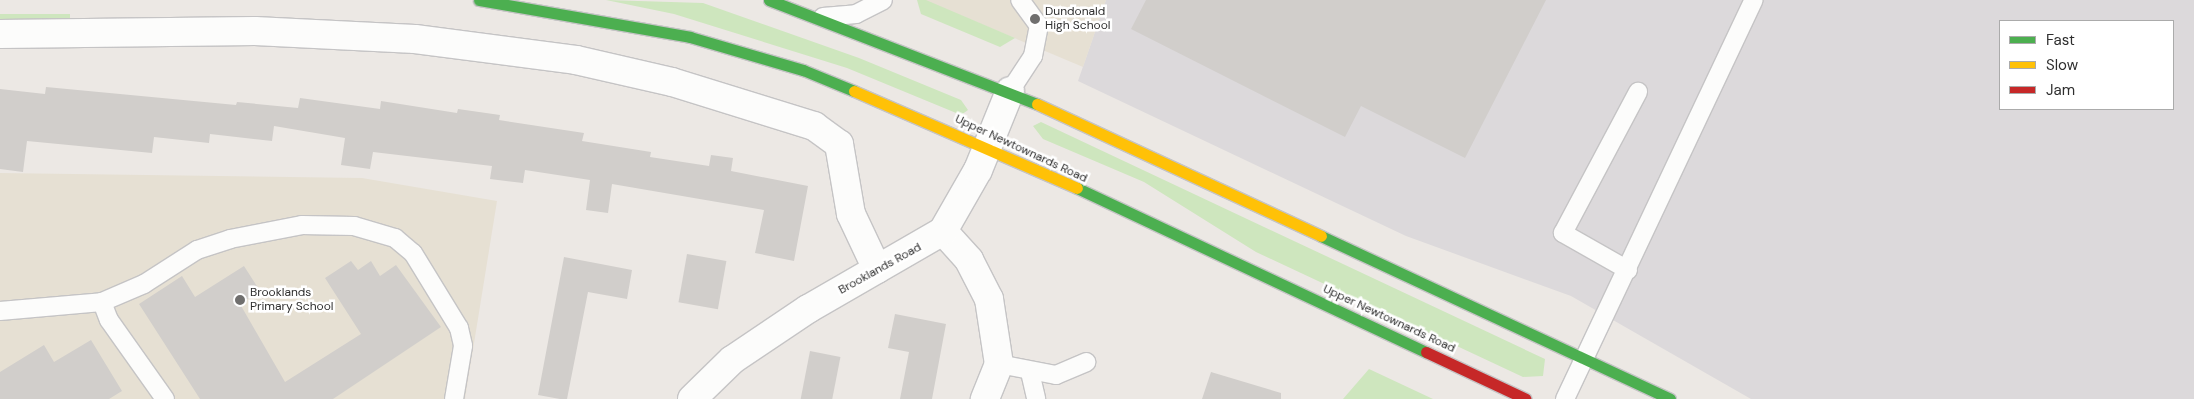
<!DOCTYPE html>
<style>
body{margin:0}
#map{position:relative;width:2194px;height:399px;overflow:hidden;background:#ece8e4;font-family:"DM Sans",sans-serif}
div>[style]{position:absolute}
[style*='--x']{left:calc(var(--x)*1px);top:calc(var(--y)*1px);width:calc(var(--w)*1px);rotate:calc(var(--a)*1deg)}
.industrial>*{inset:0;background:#dcd9db}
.education>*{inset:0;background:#e6e0d3}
.green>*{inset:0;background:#cee6be;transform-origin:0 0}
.building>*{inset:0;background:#d1cecb;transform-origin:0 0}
.roads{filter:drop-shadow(1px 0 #c5c4c5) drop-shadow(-1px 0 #c5c4c5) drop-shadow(0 1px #c5c4c5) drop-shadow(0 -1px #c5c4c5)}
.lane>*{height:18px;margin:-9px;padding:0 9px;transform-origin:9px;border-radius:9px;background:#fcfcfb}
.street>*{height:28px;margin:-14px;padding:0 14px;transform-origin:14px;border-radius:14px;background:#fcfcfb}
.fast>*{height:11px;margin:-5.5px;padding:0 5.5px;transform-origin:5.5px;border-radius:5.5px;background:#4caf50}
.slow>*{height:11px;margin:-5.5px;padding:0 5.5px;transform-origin:5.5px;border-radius:5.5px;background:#ffc107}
.jam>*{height:11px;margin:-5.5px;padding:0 5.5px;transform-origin:5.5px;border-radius:5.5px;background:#c62828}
.dots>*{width:14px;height:14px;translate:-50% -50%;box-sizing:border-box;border:2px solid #fff;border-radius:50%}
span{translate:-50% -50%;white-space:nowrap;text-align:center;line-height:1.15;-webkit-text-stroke:5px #fff;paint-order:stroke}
.poi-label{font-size:12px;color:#2e2e2e}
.left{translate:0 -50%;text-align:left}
.street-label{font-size:12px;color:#2e2e2e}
.legend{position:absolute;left:1999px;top:20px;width:175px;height:90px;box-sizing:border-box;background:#fff;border:1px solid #ababab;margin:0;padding:6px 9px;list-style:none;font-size:15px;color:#2e2e2e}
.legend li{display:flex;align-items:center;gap:10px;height:25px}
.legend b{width:25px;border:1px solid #ababab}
</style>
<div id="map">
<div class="industrial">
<i style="clip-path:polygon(evenodd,1106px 0,2194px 0,2194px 399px,1751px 399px,1571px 296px,1406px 236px,1078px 81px,1106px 0,2000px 21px,2173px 21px,2173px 109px,2000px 109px,2000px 21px)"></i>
</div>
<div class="education">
<i style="clip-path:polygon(924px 0,1106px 0,1083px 67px)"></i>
<i style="clip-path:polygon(0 173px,362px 178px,497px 201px,465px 399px,0 399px)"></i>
</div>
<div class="green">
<i style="clip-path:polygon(606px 0,703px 3px,859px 58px,961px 100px,968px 110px,961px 115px,847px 68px,674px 14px)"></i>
<i style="clip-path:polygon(917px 0,926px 0,1015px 38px,1000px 47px,921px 14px)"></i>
<i style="left:70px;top:14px;width:7px;height:70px;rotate:90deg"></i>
<i style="clip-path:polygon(1041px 122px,1545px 359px,1543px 376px,1523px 377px,1256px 252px,1144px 182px,1043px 139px,1033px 126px)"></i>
<i style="clip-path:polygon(1369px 369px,1433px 399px,1343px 399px)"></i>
</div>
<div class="building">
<i style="clip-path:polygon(1146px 0,1546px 0,1465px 158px,1361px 106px,1345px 137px,1131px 29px)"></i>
<i style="clip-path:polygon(46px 87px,236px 105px,237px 102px,298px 108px,300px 98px,380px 109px,381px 101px,457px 113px,458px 109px,500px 115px,499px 120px,584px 133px,582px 141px,651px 152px,650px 157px,709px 166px,711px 155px,733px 158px,731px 171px,808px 186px,794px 261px,755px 253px,764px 210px,612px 184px,608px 213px,586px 210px,590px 180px,525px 170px,523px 183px,490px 179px,492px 166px,373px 152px,370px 169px,341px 165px,345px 138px,274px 126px,272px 141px,210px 134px,209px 143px,154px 137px,152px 153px,27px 141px,23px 172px,0 169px,0 89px,45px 94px)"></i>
<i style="left:687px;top:254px;width:40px;height:49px;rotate:10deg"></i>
<i style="clip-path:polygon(564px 257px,632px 270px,627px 299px,588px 292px,567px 399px,560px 399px,538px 395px)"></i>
<i style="clip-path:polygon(351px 261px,358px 270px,371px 261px,380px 276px,396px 265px,441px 327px,333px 399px,200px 399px,139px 304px,182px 276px,195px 297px,244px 266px,260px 291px,240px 304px,285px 382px,361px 334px,325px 278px)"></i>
<i style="clip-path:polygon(895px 314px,946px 324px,932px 399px,900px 399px,909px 352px,888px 348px)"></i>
<i style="clip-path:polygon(91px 340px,122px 391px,109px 399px,0 399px,0 372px,44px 345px,54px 362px)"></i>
<i style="left:810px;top:351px;width:31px;height:49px;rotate:11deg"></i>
<i style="clip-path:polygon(1211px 372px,1281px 393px,1281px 399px,1202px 399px)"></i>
</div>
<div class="roads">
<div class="lane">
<i style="--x:823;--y:17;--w:33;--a:-5"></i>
<i style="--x:856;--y:14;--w:30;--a:-27"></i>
<i style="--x:1010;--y:91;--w:42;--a:-56.7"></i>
<i style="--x:1033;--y:56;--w:31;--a:-79"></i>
<i style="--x:1039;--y:26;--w:32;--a:-126"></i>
<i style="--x:1628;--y:270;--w:75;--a:-150.4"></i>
<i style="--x:1563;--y:233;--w:160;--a:-62"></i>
<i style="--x:102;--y:302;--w:19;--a:69"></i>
<i style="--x:109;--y:320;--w:97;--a:54.7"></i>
<i style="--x:0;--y:311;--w:102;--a:-5"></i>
<i style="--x:102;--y:302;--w:46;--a:-23.2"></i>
<i style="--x:144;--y:284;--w:63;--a:-32.7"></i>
<i style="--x:197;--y:250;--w:35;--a:-18"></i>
<i style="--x:230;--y:239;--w:73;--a:-11"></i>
<i style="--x:302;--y:225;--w:52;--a:1.1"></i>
<i style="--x:354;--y:226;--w:43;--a:16.3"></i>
<i style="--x:395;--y:238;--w:23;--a:40"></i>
<i style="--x:413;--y:253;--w:88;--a:58.5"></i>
<i style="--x:459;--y:328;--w:18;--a:77"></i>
<i style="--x:463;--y:346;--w:54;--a:99.6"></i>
<i style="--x:999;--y:364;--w:58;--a:10.9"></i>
<i style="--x:1056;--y:375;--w:33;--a:-23"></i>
<i style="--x:1030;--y:372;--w:28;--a:77"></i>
<i style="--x:1565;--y:399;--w:441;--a:-64.7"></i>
</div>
<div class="street">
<i style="--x:0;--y:34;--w:255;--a:-0.7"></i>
<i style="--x:255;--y:31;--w:160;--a:2.9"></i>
<i style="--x:415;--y:39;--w:162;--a:7.4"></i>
<i style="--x:576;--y:60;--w:98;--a:12.9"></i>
<i style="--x:672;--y:82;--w:149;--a:17.2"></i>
<i style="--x:814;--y:126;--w:31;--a:36"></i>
<i style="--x:839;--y:144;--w:71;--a:80.3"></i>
<i style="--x:851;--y:214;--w:61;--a:64.7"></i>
<i style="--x:943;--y:231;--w:39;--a:48"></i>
<i style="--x:969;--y:260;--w:44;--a:62.9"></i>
<i style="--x:989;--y:299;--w:66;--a:81.3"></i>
<i style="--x:999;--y:364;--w:38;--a:112"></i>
<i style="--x:692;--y:399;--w:56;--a:-44.3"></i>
<i style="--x:732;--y:360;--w:92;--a:-33.9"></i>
<i style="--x:808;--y:309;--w:156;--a:-30"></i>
<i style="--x:943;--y:231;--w:70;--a:-60.2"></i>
<i style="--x:978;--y:170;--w:85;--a:-67.9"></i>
</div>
<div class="fast">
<i style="--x:479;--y:0;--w:214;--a:9.9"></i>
<i style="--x:690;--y:37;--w:118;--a:16.3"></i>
<i style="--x:803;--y:70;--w:55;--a:22.4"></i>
<i style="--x:769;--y:0;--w:287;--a:21.2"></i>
<i style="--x:1077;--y:188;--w:386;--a:25.2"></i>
<i style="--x:1321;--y:236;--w:385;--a:25"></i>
</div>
<div class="slow">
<i style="--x:854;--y:91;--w:243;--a:23.5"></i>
<i style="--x:1037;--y:104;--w:313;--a:24.9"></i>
</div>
<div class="jam">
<i style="--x:1426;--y:352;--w:110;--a:25.2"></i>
</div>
</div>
<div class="dots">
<i style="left:1035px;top:19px;background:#706f6e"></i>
<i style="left:240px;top:300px;background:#706f6e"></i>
</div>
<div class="poi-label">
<span class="left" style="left:1045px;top:19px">Dundonald<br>High School</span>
<span class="left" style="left:250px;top:300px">Brooklands<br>Primary School</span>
</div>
<div class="street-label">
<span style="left:1021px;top:149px;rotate:25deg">Upper Newtownards Road</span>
<span style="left:880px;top:269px;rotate:-29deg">Brooklands Road</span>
<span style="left:1389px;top:319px;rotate:25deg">Upper Newtownards Road</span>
</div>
<ul class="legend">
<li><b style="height:6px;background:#4caf50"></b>Fast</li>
<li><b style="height:6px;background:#ffc107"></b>Slow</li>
<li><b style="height:6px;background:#c62828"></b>Jam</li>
</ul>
</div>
